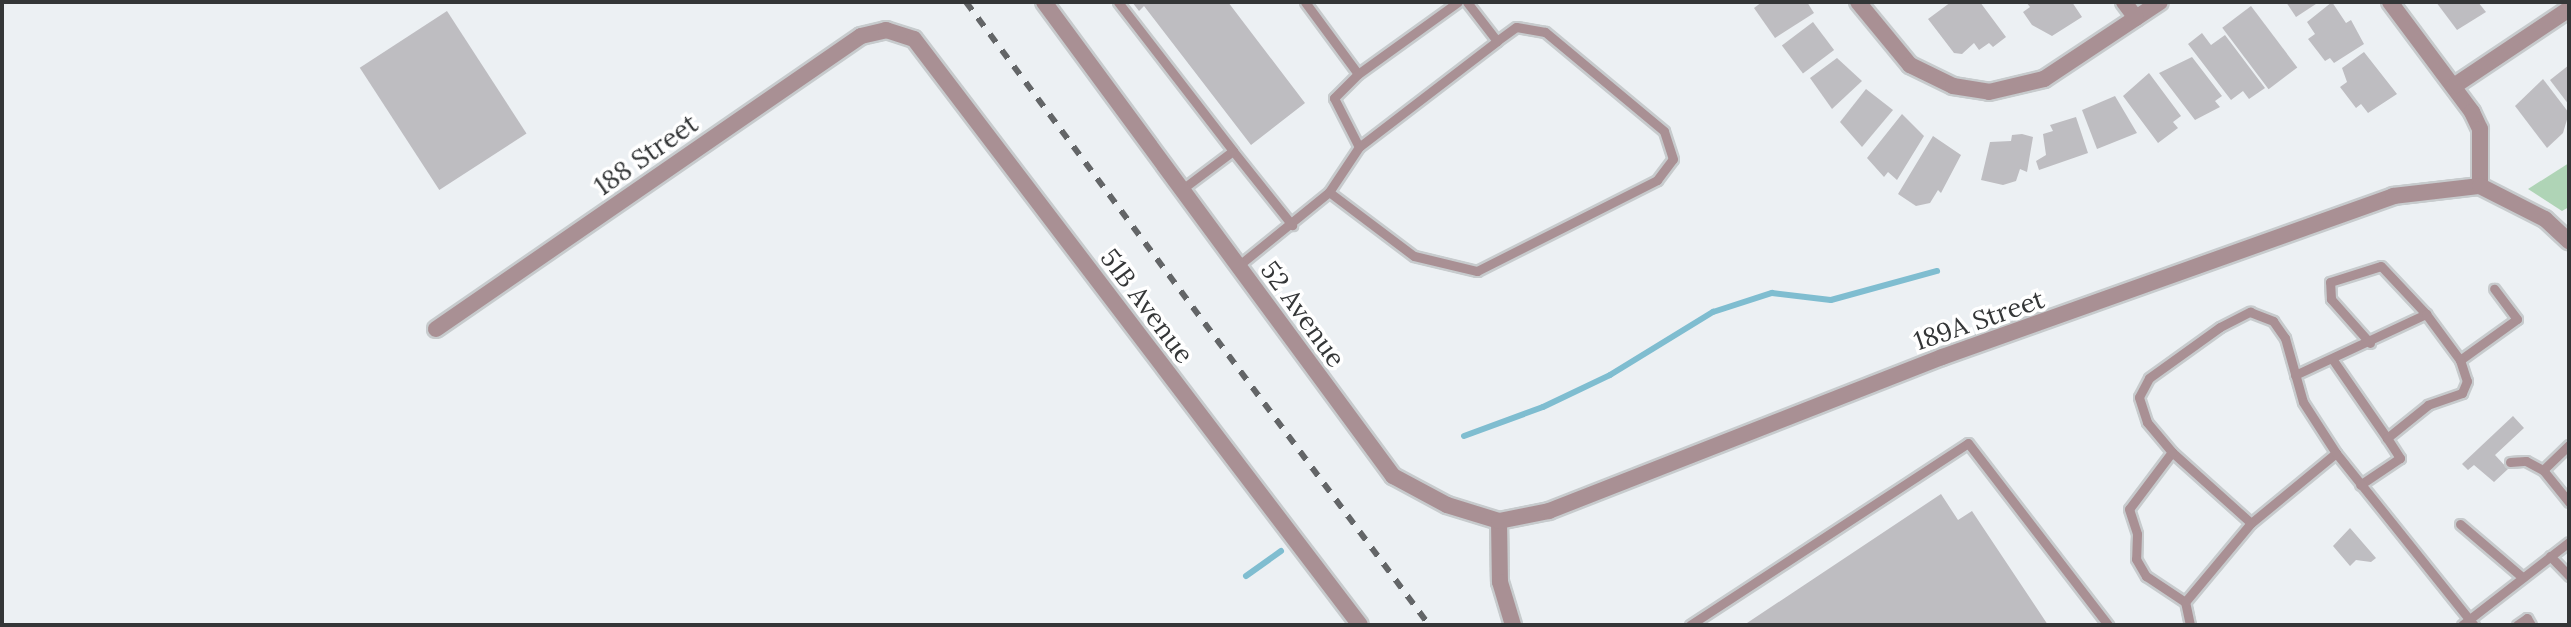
<!DOCTYPE html>
<style>
body{margin:0}
#map{position:relative;width:2571px;height:627px;overflow:hidden;background:#ecf0f3;font-family:Lora,serif}
div>[style]{position:absolute}
[style*='--x']{left:calc(var(--x)*1px);top:calc(var(--y)*1px);width:calc(var(--w)*1px);rotate:calc(var(--a)*1deg)}
.green>*{inset:0;background:#afd4b6}
.stream>*{height:6px;margin:-3px;padding:0 3px;transform-origin:3px;border-radius:3px;background:#7fbdd0}
.building>*{inset:0;background:#bebdc1;transform-origin:0 0}
.roads{filter:drop-shadow(2px 0 #c7cbcd) drop-shadow(-2px 0 #c7cbcd) drop-shadow(0 2px #c7cbcd) drop-shadow(0 -2px #c7cbcd)}
.service>*{height:9px;margin:-4.5px;padding:0 4.5px;transform-origin:4.5px;border-radius:4.5px;background:#a99094}
.minor>*{height:16px;margin:-8px;padding:0 8px;transform-origin:8px;border-radius:8px;background:#a99094}
.tertiary>*{height:16px;margin:-8px;padding:0 8px;transform-origin:8px;border-radius:8px;background:#a99094}
.rail>*{height:6px;margin-top:-3px;transform-origin:0;background:repeating-linear-gradient(90deg,#636567 0 10px,transparent 0 20px)}
span{translate:-50% -50%;white-space:nowrap;text-align:center;line-height:1.15;-webkit-text-stroke:7px #fff;paint-order:stroke}
.street-label{font-size:26px;color:#343637}
.frame{position:absolute;inset:0;border:4px solid #343637;pointer-events:none}
</style>
<div id="map">
<div class="green">
<i style="clip-path:polygon(2569px 163px,2569px 207px,2562px 211px,2528px 189px)"></i>
</div>
<div class="stream">
<i style="--x:1464;--y:436;--w:84;--a:-20.2"></i>
<i style="--x:1543;--y:407;--w:74;--a:-25.5"></i>
<i style="--x:1610;--y:375;--w:121;--a:-31.5"></i>
<i style="--x:1713;--y:312;--w:62;--a:-17.9"></i>
<i style="--x:1772;--y:293;--w:59;--a:6.8"></i>
<i style="--x:1831;--y:300;--w:110;--a:-15.3"></i>
<i style="--x:1246;--y:576;--w:43;--a:-35.5"></i>
</div>
<div class="building">
<i style="clip-path:polygon(1132px 2px,1228px 2px,1305px 103px,1251px 145px,1144px 6px,1139px 11px)"></i>
<i style="clip-path:polygon(1762px 2px,1807px 2px,1814px 13px,1775px 38px,1754px 8px)"></i>
<i style="clip-path:polygon(1951px 2px,1980px 2px,2006px 37px,1993px 47px,1989px 43px,1979px 50px,1974px 43px,1962px 54px,1954px 53px,1928px 19px)"></i>
<i style="clip-path:polygon(2026px 2px,2072px 2px,2082px 17px,2052px 36px,2032px 25px,2023px 12px,2030px 7px)"></i>
<i style="clip-path:polygon(2286px 2px,2319px 2px,2296px 17px)"></i>
<i style="clip-path:polygon(2332px 2px,2346px 23px,2351px 20px,2364px 44px,2334px 63px,2330px 58px,2325px 61px,2308px 39px,2315px 34px,2307px 22px)"></i>
<i style="clip-path:polygon(2436px 2px,2478px 2px,2486px 12px,2457px 30px)"></i>
<i style="left:2251px;top:6px;width:77px;height:36px;rotate:53deg"></i>
<i style="left:447px;top:11px;width:146px;height:104px;rotate:57deg"></i>
<i style="left:1813px;top:22px;width:35px;height:39px;rotate:53deg"></i>
<i style="clip-path:polygon(2202px 33px,2211px 45px,2225px 35px,2265px 88px,2249px 99px,2243px 91px,2231px 100px,2188px 44px)"></i>
<i style="clip-path:polygon(2364px 52px,2397px 94px,2368px 113px,2361px 104px,2356px 108px,2340px 87px,2347px 82px,2342px 68px)"></i>
<i style="clip-path:polygon(2192px 57px,2222px 96px,2215px 101px,2220px 107px,2195px 120px,2159px 73px)"></i>
<i style="clip-path:polygon(1837px 58px,1862px 81px,1832px 109px,1810px 78px)"></i>
<i style="clip-path:polygon(2569px 65px,2569px 105px,2550px 80px)"></i>
<i style="clip-path:polygon(2149px 73px,2181px 116px,2173px 122px,2178px 128px,2158px 143px,2123px 96px)"></i>
<i style="clip-path:polygon(2543px 79px,2569px 113px,2563px 133px,2547px 148px,2515px 106px)"></i>
<i style="clip-path:polygon(1866px 89px,1893px 110px,1862px 147px,1840px 122px)"></i>
<i style="clip-path:polygon(2115px 96px,2137px 133px,2097px 149px,2082px 110px)"></i>
<i style="clip-path:polygon(1902px 114px,1924px 136px,1897px 180px,1888px 172px,1884px 177px,1867px 158px)"></i>
<i style="clip-path:polygon(2076px 117px,2088px 153px,2039px 170px,2036px 161px,2046px 155px,2043px 134px,2053px 131px,2050px 125px)"></i>
<i style="clip-path:polygon(2022px 134px,2033px 137px,2027px 172px,2020px 169px,2016px 181px,2003px 185px,1981px 180px,1990px 142px,2011px 141px,2012px 135px)"></i>
<i style="clip-path:polygon(1933px 136px,1961px 155px,1941px 193px,1938px 190px,1930px 203px,1916px 206px,1898px 194px)"></i>
<i style="clip-path:polygon(2513px 416px,2524px 428px,2495px 455px,2508px 469px,2494px 482px,2474px 465px,2468px 470px,2462px 464px)"></i>
<i style="clip-path:polygon(1941px 494px,1958px 520px,1972px 511px,2048px 625px,1744px 625px)"></i>
<i style="clip-path:polygon(2350px 528px,2376px 558px,2371px 562px,2356px 560px,2350px 566px,2333px 546px)"></i>
</div>
<div class="roads">
<div class="service">
<i style="--x:1118;--y:2;--w:188;--a:52.3"></i>
<i style="--x:1305;--y:2;--w:89;--a:53.6"></i>
<i style="--x:1358;--y:74;--w:34;--a:135"></i>
<i style="--x:1334;--y:98;--w:55;--a:63"></i>
<i style="--x:1358;--y:74;--w:123;--a:-35.8"></i>
<i style="--x:1181;--y:190;--w:65;--a:-36.9"></i>
<i style="--x:1233;--y:151;--w:95;--a:51.4"></i>
<i style="--x:1329;--y:192;--w:106;--a:37"></i>
<i style="--x:1414;--y:256;--w:65;--a:13.4"></i>
<i style="--x:1477;--y:271;--w:202;--a:-26.8"></i>
<i style="--x:1657;--y:180;--w:26;--a:-53"></i>
<i style="--x:1673;--y:159;--w:29;--a:-108"></i>
<i style="--x:1664;--y:131;--w:155;--a:-140.2"></i>
<i style="--x:1545;--y:32;--w:29;--a:-170"></i>
<i style="--x:1516;--y:27;--w:24;--a:144"></i>
<i style="--x:1238;--y:266;--w:117;--a:-39.1"></i>
<i style="--x:1329;--y:192;--w:54;--a:-56.3"></i>
<i style="--x:1359;--y:147;--w:174;--a:-37.5"></i>
<i style="--x:1497;--y:41;--w:49;--a:-127.6"></i>
<i style="--x:2370;--y:343;--w:59;--a:-131.6"></i>
<i style="--x:2331;--y:299;--w:17;--a:-93"></i>
<i style="--x:2330;--y:282;--w:53;--a:-17.4"></i>
<i style="--x:2381;--y:266;--w:66;--a:46.8"></i>
<i style="--x:2333;--y:360;--w:95;--a:55.3"></i>
<i style="--x:2460;--y:360;--w:70;--a:-35.7"></i>
<i style="--x:2517;--y:319;--w:38;--a:-127"></i>
<i style="--x:2295;--y:375;--w:145;--a:-25"></i>
<i style="--x:2426;--y:314;--w:57;--a:53.5"></i>
<i style="--x:2460;--y:360;--w:22;--a:72"></i>
<i style="--x:2467;--y:381;--w:13;--a:113"></i>
<i style="--x:2462;--y:393;--w:36;--a:161"></i>
<i style="--x:2428;--y:405;--w:53;--a:141.2"></i>
<i style="--x:2387;--y:438;--w:24;--a:57"></i>
<i style="--x:2400;--y:458;--w:48;--a:146"></i>
<i style="--x:2172;--y:452;--w:71;--a:127"></i>
<i style="--x:2129;--y:509;--w:26;--a:72"></i>
<i style="--x:2137;--y:534;--w:25;--a:92"></i>
<i style="--x:2136;--y:559;--w:20;--a:60"></i>
<i style="--x:2146;--y:576;--w:47;--a:33.7"></i>
<i style="--x:2336;--y:453;--w:110;--a:140.5"></i>
<i style="--x:2251;--y:523;--w:106;--a:-138.1"></i>
<i style="--x:2172;--y:452;--w:39;--a:-130"></i>
<i style="--x:2147;--y:422;--w:26;--a:-108"></i>
<i style="--x:2139;--y:397;--w:21;--a:-62"></i>
<i style="--x:2149;--y:378;--w:87;--a:-35.7"></i>
<i style="--x:2220;--y:327;--w:34;--a:-27"></i>
<i style="--x:2250;--y:312;--w:25;--a:21"></i>
<i style="--x:2273;--y:321;--w:21;--a:55"></i>
<i style="--x:2285;--y:338;--w:66;--a:74.3"></i>
<i style="--x:2303;--y:402;--w:61;--a:57.1"></i>
<i style="--x:2336;--y:453;--w:221;--a:51.3"></i>
<i style="--x:2510;--y:462;--w:16;--a:-4"></i>
<i style="--x:2526;--y:461;--w:19;--a:28"></i>
<i style="--x:2543;--y:470;--w:41;--a:50.9"></i>
<i style="--x:2543;--y:470;--w:36;--a:-44"></i>
<i style="--x:2460;--y:524;--w:82;--a:40.5"></i>
<i style="--x:2550;--y:556;--w:28;--a:46"></i>
<i style="--x:1690;--y:625;--w:332;--a:-33.2"></i>
<i style="--x:1968;--y:443;--w:230;--a:52.4"></i>
<i style="--x:2190;--y:625;--w:24;--a:-102"></i>
<i style="--x:2185;--y:602;--w:103;--a:-50.1"></i>
<i style="--x:2462;--y:625;--w:135;--a:-37.8"></i>
<i style="--x:2517;--y:625;--w:12;--a:-35"></i>
<i style="--x:2527;--y:618;--w:8;--a:60"></i>
</div>
<div class="minor">
<i style="--x:1858;--y:2;--w:82;--a:50.5"></i>
<i style="--x:1910;--y:65;--w:48;--a:26"></i>
<i style="--x:1953;--y:86;--w:36;--a:9"></i>
<i style="--x:1989;--y:92;--w:57;--a:-13.3"></i>
<i style="--x:2044;--y:79;--w:139;--a:-33.6"></i>
<i style="--x:2124;--y:2;--w:20;--a:53"></i>
<i style="--x:2390;--y:2;--w:137;--a:53.3"></i>
<i style="--x:2472;--y:112;--w:19;--a:65"></i>
<i style="--x:2480;--y:129;--w:57;--a:90"></i>
<i style="--x:2454;--y:86;--w:138;--a:-33.8"></i>
<i style="--x:436;--y:329;--w:516;--a:-34.58"></i>
<i style="--x:861;--y:36;--w:26;--a:-13"></i>
<i style="--x:886;--y:30;--w:29;--a:18"></i>
<i style="--x:914;--y:39;--w:736;--a:52.73"></i>
<i style="--x:1499;--y:521;--w:61;--a:89.1"></i>
<i style="--x:1500;--y:582;--w:45;--a:73.2"></i>
</div>
<div class="tertiary">
<i style="--x:1044;--y:2;--w:589;--a:53.64"></i>
<i style="--x:1393;--y:476;--w:61;--a:28.2"></i>
<i style="--x:1447;--y:505;--w:54;--a:17.1"></i>
<i style="--x:1499;--y:521;--w:51;--a:-11.3"></i>
<i style="--x:1549;--y:511;--w:422;--a:-21.4"></i>
<i style="--x:1942;--y:357;--w:479;--a:-19.6"></i>
<i style="--x:2393;--y:196;--w:88;--a:-6.6"></i>
<i style="--x:2480;--y:186;--w:73;--a:26.9"></i>
<i style="--x:2545;--y:219;--w:33;--a:43"></i>
</div>
</div>
<div class="rail">
<i style="--x:966;--y:2;--w:776;--a:53.38"></i>
</div>
<div class="street-label">
<span style="left:646px;top:155px;rotate:-35deg">188 Street</span>
<span style="left:1147px;top:306px;rotate:53deg">51B Avenue</span>
<span style="left:1303px;top:314px;rotate:54deg">52 Avenue</span>
<span style="left:1979px;top:320px;rotate:-19deg">189A Street</span>
</div>
<div class="frame"></div>
</div>
